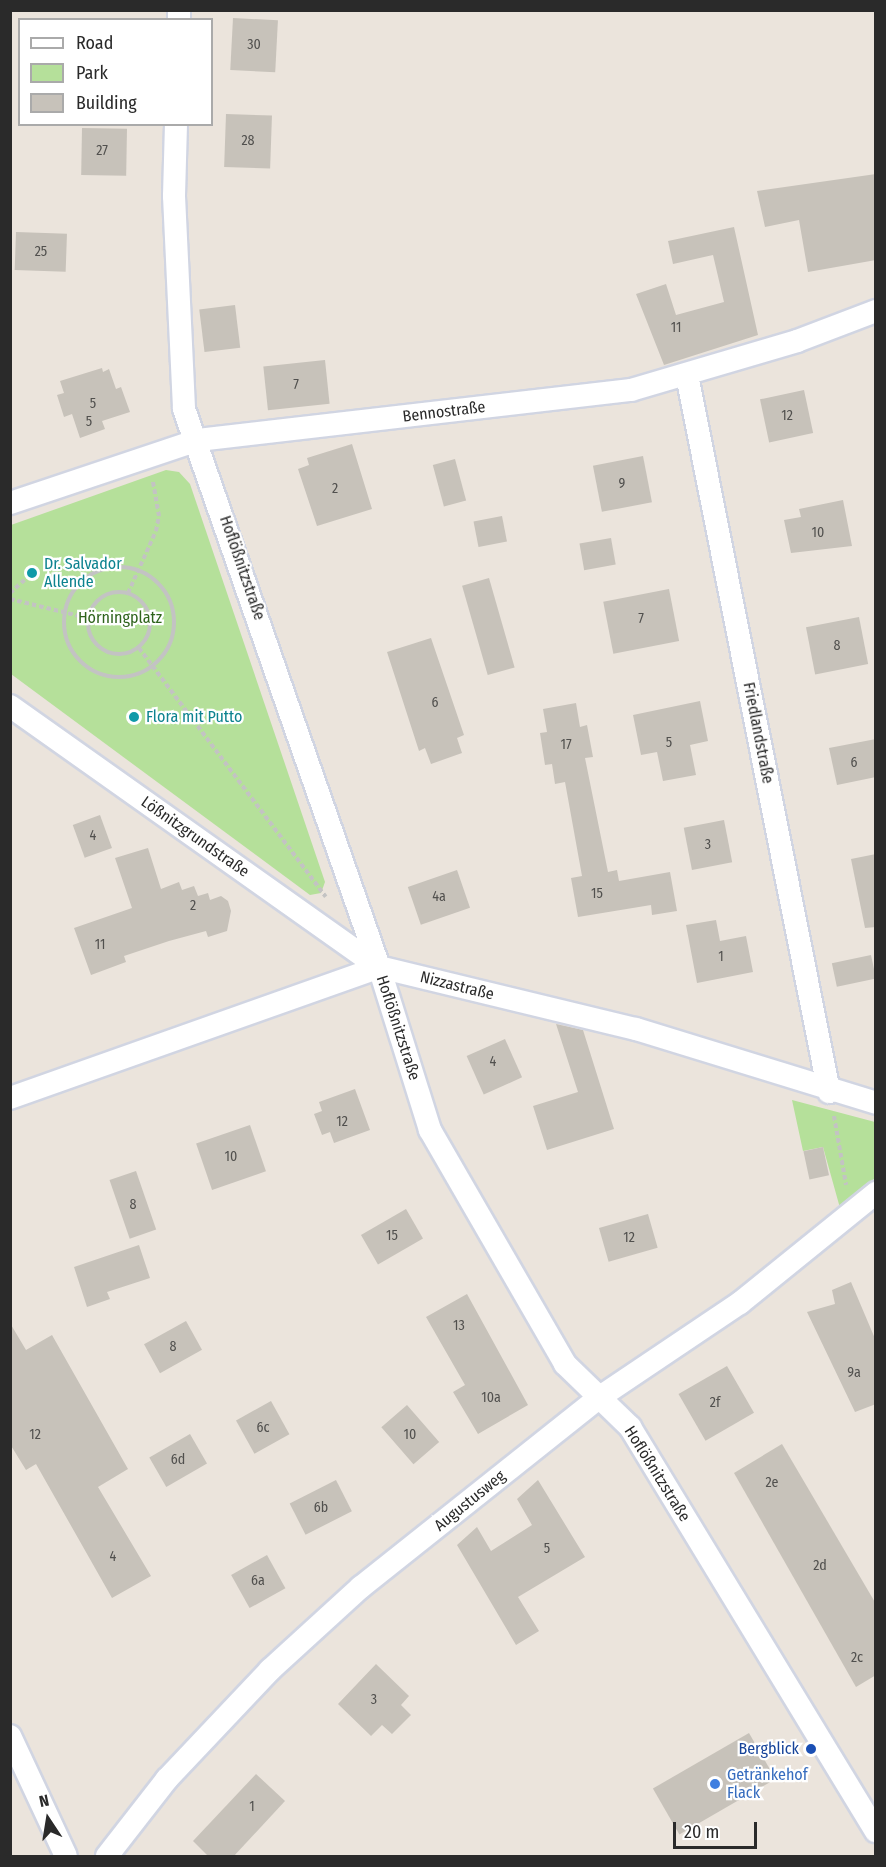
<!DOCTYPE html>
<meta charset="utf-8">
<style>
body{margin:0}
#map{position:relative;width:886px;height:1867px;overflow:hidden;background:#ebe4dc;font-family:"Fira Sans Condensed",sans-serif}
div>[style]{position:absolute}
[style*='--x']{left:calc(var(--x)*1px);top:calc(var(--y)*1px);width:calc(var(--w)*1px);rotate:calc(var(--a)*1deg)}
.green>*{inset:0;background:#b5e09a}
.building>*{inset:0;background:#c7c2ba;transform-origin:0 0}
.path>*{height:4px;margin-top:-2px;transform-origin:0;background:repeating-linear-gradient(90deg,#c3c3c3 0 4.5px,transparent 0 7.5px)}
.path>.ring{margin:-2px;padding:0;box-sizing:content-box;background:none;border:4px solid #c3c3c3;border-radius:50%}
.roads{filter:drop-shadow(2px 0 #d1d5e2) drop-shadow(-2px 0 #d1d5e2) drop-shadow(0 2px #d1d5e2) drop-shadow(0 -2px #d1d5e2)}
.street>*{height:22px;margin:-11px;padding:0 11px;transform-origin:11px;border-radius:11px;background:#fff}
.dots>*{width:16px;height:16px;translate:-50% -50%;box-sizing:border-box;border:3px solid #fff;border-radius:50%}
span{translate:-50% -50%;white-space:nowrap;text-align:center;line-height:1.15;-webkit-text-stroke:4.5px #fff;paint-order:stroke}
.number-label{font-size:14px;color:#51504e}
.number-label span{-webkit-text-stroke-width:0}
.street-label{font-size:16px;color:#2a2a2a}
.culture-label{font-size:16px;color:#0d838f}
.left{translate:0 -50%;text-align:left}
.park-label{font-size:16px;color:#2f641c}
.transit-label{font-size:16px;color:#164399}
.right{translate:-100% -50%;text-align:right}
.shop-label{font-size:16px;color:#366cbe}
.frame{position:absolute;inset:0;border:12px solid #2a2a2a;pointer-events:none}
.legend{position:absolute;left:18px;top:18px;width:195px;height:108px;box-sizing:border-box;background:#fff;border:2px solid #aaa;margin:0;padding:8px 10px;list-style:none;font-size:18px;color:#2a2a2a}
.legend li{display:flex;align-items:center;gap:12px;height:30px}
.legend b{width:30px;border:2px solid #aaa}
.north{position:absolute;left:18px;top:1789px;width:60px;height:60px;-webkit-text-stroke:4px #fff;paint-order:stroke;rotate:348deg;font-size:16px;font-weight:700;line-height:24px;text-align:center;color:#2a2a2a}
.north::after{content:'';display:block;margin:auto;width:21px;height:27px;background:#2a2a2a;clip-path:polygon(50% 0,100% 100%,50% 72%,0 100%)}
.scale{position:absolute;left:673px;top:1822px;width:84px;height:27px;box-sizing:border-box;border:3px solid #2a2a2a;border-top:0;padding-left:8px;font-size:18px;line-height:21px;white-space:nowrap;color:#2a2a2a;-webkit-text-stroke:4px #fff;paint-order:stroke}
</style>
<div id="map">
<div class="green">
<i style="clip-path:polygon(166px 470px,179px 472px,190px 484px,325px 882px,321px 893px,310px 895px,11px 674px,11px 525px)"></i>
<i style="clip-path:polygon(792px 1100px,875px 1122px,875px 1178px,840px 1208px,823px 1147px,803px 1151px)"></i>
</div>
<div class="building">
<i style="left:233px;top:18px;width:45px;height:52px;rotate:3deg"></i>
<i style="left:226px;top:114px;width:46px;height:53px;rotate:2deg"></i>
<i style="left:82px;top:128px;width:45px;height:47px;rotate:1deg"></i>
<i style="clip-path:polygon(876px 174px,876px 260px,808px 272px,799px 220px,765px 227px,757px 191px)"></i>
<i style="clip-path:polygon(734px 227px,758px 335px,664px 365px,636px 294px,666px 284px,676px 315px,724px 302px,713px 255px,673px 264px,668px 241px)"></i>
<i style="left:16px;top:232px;width:51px;height:38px;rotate:2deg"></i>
<i style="left:235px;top:305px;width:43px;height:36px;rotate:83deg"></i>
<i style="left:325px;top:360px;width:44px;height:62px;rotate:84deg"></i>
<i style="clip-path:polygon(102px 368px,103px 372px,109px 369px,116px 389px,121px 387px,130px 412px,102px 421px,105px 429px,80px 438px,72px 414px,64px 417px,57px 395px,64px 393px,60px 381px)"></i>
<i style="left:804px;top:390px;width:44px;height:45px;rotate:78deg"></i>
<i style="clip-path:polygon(352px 444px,372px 509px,317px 526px,298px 469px,309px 465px,307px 458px)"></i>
<i style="left:643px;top:456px;width:47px;height:51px;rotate:79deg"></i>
<i style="left:455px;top:459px;width:43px;height:23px;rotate:75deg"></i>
<i style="clip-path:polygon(843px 500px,852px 546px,791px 553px,784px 520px,801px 517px,799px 509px)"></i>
<i style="left:502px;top:516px;width:26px;height:29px;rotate:79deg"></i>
<i style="left:611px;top:538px;width:27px;height:32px;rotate:80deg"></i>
<i style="left:489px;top:578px;width:93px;height:28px;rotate:74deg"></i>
<i style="left:669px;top:589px;width:53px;height:67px;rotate:79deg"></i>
<i style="left:859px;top:617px;width:48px;height:54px;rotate:79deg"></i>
<i style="clip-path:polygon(431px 638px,464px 735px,457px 738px,462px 753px,431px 764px,425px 748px,419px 751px,387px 652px)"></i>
<i style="clip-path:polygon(700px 701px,708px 741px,690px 745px,696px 775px,663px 781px,657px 752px,641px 755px,633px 715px)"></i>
<i style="clip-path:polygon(576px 703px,580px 727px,587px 725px,593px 757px,585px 758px,608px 872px,617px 870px,619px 881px,670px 872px,677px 911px,652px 915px,651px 905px,578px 917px,571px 878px,582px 876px,565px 782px,555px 784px,552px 764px,545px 765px,540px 733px,547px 732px,543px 709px)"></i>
<i style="clip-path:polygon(876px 739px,876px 777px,837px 785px,829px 748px)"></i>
<i style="left:100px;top:815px;width:35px;height:29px;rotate:70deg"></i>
<i style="left:724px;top:820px;width:43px;height:41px;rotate:79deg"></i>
<i style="clip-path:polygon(148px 848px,161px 889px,179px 882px,182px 890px,194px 886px,198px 896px,208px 893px,210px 900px,221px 896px,228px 901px,231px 911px,227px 931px,208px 937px,206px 931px,169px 941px,124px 956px,126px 962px,91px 975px,74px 928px,132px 908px,115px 858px)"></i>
<i style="clip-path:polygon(876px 854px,876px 927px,865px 928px,851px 859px)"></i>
<i style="left:457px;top:870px;width:40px;height:52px;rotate:71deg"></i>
<i style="clip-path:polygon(716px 920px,720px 941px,746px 936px,753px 972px,697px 983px,686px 925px)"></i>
<i style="left:871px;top:955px;width:24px;height:40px;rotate:78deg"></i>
<i style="clip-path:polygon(556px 1024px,583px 1030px,614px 1129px,547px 1150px,533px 1106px,578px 1092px)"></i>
<i style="left:505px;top:1039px;width:42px;height:42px;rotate:66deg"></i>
<i style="clip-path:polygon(355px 1089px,370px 1130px,334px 1143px,330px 1132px,322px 1135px,314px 1114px,322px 1111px,319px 1102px)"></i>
<i style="left:250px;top:1125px;width:49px;height:57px;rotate:71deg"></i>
<i style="left:823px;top:1147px;width:29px;height:20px;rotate:78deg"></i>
<i style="left:136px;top:1171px;width:62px;height:28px;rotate:71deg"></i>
<i style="left:406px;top:1209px;width:34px;height:52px;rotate:60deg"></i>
<i style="left:648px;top:1214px;width:35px;height:51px;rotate:74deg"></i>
<i style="clip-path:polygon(139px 1245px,150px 1278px,107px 1292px,110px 1299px,87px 1307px,74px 1267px)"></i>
<i style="clip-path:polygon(851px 1282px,876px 1341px,876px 1404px,855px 1412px,807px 1312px,835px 1304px,832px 1290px)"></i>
<i style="clip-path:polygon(467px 1294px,528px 1405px,478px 1434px,453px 1392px,465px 1385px,426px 1317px)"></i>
<i style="left:186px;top:1321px;width:33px;height:48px;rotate:61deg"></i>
<i style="clip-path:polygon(10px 1323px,26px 1350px,52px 1335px,128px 1469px,98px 1487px,151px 1576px,112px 1598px,36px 1464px,26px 1470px,10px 1444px)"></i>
<i style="left:727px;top:1366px;width:54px;height:56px;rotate:60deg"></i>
<i style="left:271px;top:1401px;width:38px;height:40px;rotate:61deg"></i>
<i style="left:407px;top:1405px;width:49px;height:34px;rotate:49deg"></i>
<i style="left:190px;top:1434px;width:34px;height:47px;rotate:60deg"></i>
<i style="clip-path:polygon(782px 1444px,876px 1604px,876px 1675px,856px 1687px,734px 1473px)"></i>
<i style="left:336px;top:1480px;width:35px;height:52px;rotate:63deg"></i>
<i style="clip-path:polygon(538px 1480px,585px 1557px,518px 1597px,539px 1631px,516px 1645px,457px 1545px,477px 1527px,491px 1551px,532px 1525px,517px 1499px)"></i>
<i style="left:267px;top:1555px;width:38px;height:41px;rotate:61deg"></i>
<i style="clip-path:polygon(376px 1664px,409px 1696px,401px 1705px,411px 1715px,392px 1734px,382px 1725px,371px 1736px,338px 1704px)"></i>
<i style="left:749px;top:1733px;width:53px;height:111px;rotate:60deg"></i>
<i style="clip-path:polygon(256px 1774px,285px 1801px,233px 1857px,209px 1857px,193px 1841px)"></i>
</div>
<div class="path">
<i class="ring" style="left:64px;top:567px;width:106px;height:106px"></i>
<i class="ring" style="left:88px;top:592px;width:58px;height:58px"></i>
<i style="--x:10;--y:593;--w:25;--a:-42"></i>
<i style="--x:128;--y:593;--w:68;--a:-65.7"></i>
<i style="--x:156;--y:531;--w:15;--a:-79"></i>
<i style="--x:159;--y:516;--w:36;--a:-100"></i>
<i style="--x:10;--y:599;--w:80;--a:13.7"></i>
<i style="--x:139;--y:648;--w:311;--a:53.1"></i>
<i style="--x:834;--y:1116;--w:70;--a:80.1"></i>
</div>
<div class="roads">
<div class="street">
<i style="--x:179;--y:10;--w:10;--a:90"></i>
<i style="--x:176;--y:124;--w:72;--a:91.6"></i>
<i style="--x:174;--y:196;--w:213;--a:87.3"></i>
<i style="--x:184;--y:409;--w:591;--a:70.74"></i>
<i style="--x:379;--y:967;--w:171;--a:72.6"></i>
<i style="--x:430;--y:1130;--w:270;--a:60"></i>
<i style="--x:565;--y:1364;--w:91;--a:44.1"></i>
<i style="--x:630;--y:1427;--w:473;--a:58.7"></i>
<i style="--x:687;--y:375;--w:731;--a:78.8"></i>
<i style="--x:10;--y:503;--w:198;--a:-18.5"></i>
<i style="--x:198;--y:440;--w:436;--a:-6.6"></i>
<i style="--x:631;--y:390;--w:173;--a:-16.4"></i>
<i style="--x:797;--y:341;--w:85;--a:-20.8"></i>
<i style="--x:10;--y:706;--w:452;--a:35.3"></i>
<i style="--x:10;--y:1098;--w:392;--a:-19.5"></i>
<i style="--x:379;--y:967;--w:264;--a:13.6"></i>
<i style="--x:636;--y:1029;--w:251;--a:17.1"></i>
<i style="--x:10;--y:1736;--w:132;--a:65"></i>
<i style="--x:107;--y:1856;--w:98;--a:-52.1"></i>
<i style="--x:167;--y:1779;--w:150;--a:-46.6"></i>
<i style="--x:270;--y:1670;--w:123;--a:-42.4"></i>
<i style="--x:361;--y:1587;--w:302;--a:-38.5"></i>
<i style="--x:597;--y:1399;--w:172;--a:-33.9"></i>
<i style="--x:740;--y:1303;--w:175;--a:-39"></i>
</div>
</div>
<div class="dots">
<i style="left:32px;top:573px;background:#0f9aa8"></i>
<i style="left:134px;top:717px;background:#0f9aa8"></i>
<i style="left:811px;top:1749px;background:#1a4fb4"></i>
<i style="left:715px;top:1784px;background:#3f7fe0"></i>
</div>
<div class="number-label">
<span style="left:254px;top:45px">30</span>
<span style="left:248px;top:141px">28</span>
<span style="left:102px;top:151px">27</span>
<span style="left:41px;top:252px">25</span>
<span style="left:676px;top:328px">11</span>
<span style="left:296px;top:385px">7</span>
<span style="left:93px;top:404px">5</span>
<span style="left:787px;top:416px">12</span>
<span style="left:89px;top:422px">5</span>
<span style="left:622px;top:484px">9</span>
<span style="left:335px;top:489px">2</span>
<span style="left:818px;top:533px">10</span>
<span style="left:641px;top:619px">7</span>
<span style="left:837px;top:646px">8</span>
<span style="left:435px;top:703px">6</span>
<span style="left:669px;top:743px">5</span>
<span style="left:566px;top:745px">17</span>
<span style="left:854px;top:763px">6</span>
<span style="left:93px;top:836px">4</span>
<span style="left:708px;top:845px">3</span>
<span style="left:597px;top:894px">15</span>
<span style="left:439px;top:897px">4a</span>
<span style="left:193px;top:906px">2</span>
<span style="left:100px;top:945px">11</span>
<span style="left:721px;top:957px">1</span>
<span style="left:493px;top:1062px">4</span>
<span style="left:342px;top:1122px">12</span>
<span style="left:231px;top:1157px">10</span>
<span style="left:133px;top:1205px">8</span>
<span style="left:392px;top:1236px">15</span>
<span style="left:629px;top:1238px">12</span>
<span style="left:459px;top:1326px">13</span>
<span style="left:173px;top:1347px">8</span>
<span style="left:854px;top:1373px">9a</span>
<span style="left:491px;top:1398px">10a</span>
<span style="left:715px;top:1403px">2f</span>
<span style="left:263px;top:1428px">6c</span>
<span style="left:35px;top:1435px">12</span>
<span style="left:410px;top:1435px">10</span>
<span style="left:178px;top:1460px">6d</span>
<span style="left:772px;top:1483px">2e</span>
<span style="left:321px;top:1508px">6b</span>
<span style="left:547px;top:1549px">5</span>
<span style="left:113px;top:1557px">4</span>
<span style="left:820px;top:1566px">2d</span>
<span style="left:258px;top:1581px">6a</span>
<span style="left:857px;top:1658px">2c</span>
<span style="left:374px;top:1700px">3</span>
<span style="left:252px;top:1807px">1</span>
</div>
<div class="street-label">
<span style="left:444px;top:412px;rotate:-7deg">Bennostraße</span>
<span style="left:242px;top:568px;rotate:71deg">Hoflößnitzstraße</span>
<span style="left:758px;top:733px;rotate:79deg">Friedlandstraße</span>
<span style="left:195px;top:837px;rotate:35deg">Lößnitzgrundstraße</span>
<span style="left:457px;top:986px;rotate:14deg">Nizzastraße</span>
<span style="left:398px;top:1028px;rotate:72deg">Hoflößnitzstraße</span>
<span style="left:657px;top:1474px;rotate:58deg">Hoflößnitzstraße</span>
<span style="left:470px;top:1501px;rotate:-39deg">Augustusweg</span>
</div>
<div class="culture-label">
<span class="left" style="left:44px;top:573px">Dr. Salvador<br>Allende</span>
<span class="left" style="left:146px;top:717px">Flora mit Putto</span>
</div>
<div class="park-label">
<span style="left:120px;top:618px">Hörningplatz</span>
</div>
<div class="transit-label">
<span class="right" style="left:799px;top:1749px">Bergblick</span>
</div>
<div class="shop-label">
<span class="left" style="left:727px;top:1784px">Getränkehof<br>Flack</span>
</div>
<div class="frame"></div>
<ul class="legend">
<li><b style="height:8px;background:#fff"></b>Road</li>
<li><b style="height:16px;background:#b5e09a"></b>Park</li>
<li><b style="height:16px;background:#c7c2ba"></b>Building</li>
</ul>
<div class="north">N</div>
<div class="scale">20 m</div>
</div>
